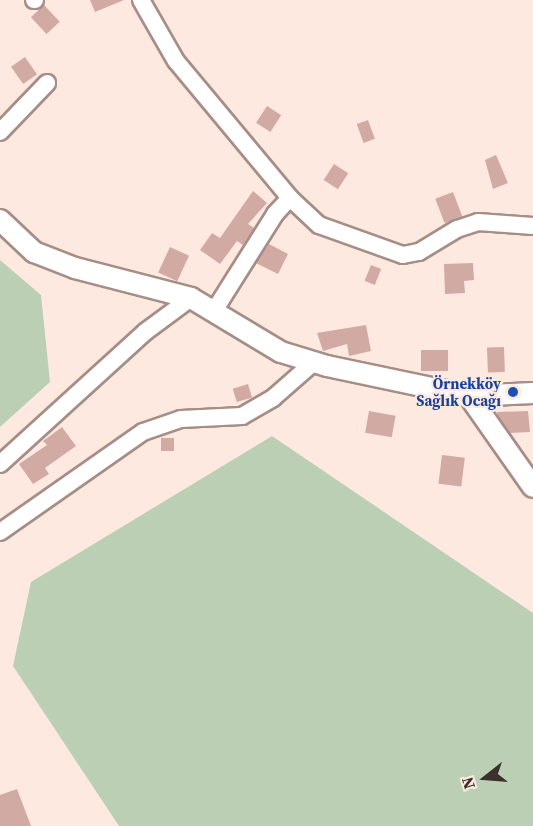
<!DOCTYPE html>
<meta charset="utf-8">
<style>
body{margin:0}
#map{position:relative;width:533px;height:826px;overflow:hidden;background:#fee9e1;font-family:"Source Serif 4",serif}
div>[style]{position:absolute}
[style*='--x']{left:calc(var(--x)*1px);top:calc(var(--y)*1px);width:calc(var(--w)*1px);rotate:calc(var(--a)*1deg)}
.green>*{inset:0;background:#bbcfb5}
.building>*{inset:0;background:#d1aaa4;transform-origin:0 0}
.roads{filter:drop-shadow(2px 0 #a68e86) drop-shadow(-2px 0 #a68e86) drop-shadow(0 2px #a68e86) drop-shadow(0 -2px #a68e86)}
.minor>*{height:16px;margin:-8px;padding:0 8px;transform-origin:8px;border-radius:8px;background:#fff}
.tertiary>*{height:20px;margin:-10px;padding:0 10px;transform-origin:10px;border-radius:10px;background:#fff}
.dots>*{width:16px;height:16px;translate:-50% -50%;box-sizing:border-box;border:3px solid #fee9e1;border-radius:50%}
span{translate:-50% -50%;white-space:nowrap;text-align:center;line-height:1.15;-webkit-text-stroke:4.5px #fee9e1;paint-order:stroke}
.transit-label{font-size:15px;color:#164399;font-weight:700}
.right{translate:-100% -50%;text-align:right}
.north{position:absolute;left:455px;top:748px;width:60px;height:60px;-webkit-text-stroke:4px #fee9e1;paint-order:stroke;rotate:253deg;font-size:16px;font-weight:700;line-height:24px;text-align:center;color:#3a302c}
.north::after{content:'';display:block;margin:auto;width:21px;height:27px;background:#3a302c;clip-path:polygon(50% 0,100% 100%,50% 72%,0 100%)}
</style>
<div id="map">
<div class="green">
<i style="clip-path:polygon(0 260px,41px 295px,50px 382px,0 427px)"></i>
<i style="clip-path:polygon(272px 436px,533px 613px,533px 826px,119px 826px,13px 666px,31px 582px)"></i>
</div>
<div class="building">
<i style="clip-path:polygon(90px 0,124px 0,95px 12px)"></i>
<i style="left:44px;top:5px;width:23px;height:18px;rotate:47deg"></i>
<i style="left:25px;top:57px;width:21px;height:17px;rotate:55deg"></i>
<i style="left:267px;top:106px;width:17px;height:20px;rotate:33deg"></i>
<i style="left:368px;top:120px;width:20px;height:12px;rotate:70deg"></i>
<i style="clip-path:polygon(496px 155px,508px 183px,493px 189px,485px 160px)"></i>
<i style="left:334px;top:164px;width:17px;height:19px;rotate:33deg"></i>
<i style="clip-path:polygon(253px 191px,267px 203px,248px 224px,254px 228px,243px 245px,237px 241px,220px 264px,200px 250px,212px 233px,220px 238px)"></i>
<i style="left:453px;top:192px;width:26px;height:19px;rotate:69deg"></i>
<i style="clip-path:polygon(269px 244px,288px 254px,278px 274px,256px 263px)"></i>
<i style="left:170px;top:247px;width:21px;height:28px;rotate:25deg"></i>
<i style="clip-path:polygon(473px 263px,474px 280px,464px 281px,465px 293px,445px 294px,444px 264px)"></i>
<i style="left:371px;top:265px;width:11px;height:17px;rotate:22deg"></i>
<i style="clip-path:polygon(366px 325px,371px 351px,349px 356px,347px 344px,323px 351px,317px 333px)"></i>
<i style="left:504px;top:347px;width:25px;height:17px;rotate:88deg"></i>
<i style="left:448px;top:350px;width:21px;height:27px;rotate:90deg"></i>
<i style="left:248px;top:384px;width:14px;height:16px;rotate:73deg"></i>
<i style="left:369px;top:411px;width:27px;height:22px;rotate:10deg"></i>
<i style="clip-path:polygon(528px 411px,530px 432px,510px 433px,498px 416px,497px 412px)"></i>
<i style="clip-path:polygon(62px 427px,76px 446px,45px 468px,49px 474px,33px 484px,19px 464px,47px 445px,43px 441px)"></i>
<i style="left:161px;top:438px;width:13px;height:13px"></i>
<i style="left:442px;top:455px;width:23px;height:29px;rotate:7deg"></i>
<i style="clip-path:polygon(17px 789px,31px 826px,0 826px,0 795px)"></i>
</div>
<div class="roads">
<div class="minor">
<i style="--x:34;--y:0;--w:1;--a:0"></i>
<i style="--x:141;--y:0;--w:70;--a:60.2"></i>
<i style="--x:176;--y:61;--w:178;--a:50.2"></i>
<i style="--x:290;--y:198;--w:40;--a:43"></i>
<i style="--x:319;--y:225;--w:89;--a:19.7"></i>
<i style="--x:403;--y:255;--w:16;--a:-11"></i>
<i style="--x:419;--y:252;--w:44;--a:-31.2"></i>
<i style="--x:457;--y:229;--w:22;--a:-18"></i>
<i style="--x:478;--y:222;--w:55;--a:4.2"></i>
<i style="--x:0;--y:132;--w:68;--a:-46.2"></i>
<i style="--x:214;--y:311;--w:115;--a:-57.8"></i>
<i style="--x:275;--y:214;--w:22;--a:-47"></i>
<i style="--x:0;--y:464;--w:196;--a:-42.3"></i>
<i style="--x:145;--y:332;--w:57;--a:-36.5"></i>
<i style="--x:0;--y:532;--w:174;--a:-35"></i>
<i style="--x:143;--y:432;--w:40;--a:-18.9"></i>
<i style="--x:181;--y:419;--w:61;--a:-2.8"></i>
<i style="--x:242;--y:416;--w:36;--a:-30"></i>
<i style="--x:273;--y:398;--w:55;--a:-41.3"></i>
</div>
<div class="tertiary">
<i style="--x:0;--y:220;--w:47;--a:43.3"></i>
<i style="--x:34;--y:252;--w:44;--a:21.3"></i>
<i style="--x:75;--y:268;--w:120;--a:14.5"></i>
<i style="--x:191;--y:298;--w:105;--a:31"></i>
<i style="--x:281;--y:352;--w:48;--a:16.9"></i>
<i style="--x:327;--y:366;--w:145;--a:11.9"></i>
<i style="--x:469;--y:396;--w:64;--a:-2.7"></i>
<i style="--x:469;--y:396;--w:111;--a:54.9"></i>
</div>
</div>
<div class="dots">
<i style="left:513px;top:392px;background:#1a4fb4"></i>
</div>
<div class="transit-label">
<span class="right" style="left:501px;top:392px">Örnekköy<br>Sağlık Ocağı</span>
</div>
<div class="north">N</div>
</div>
